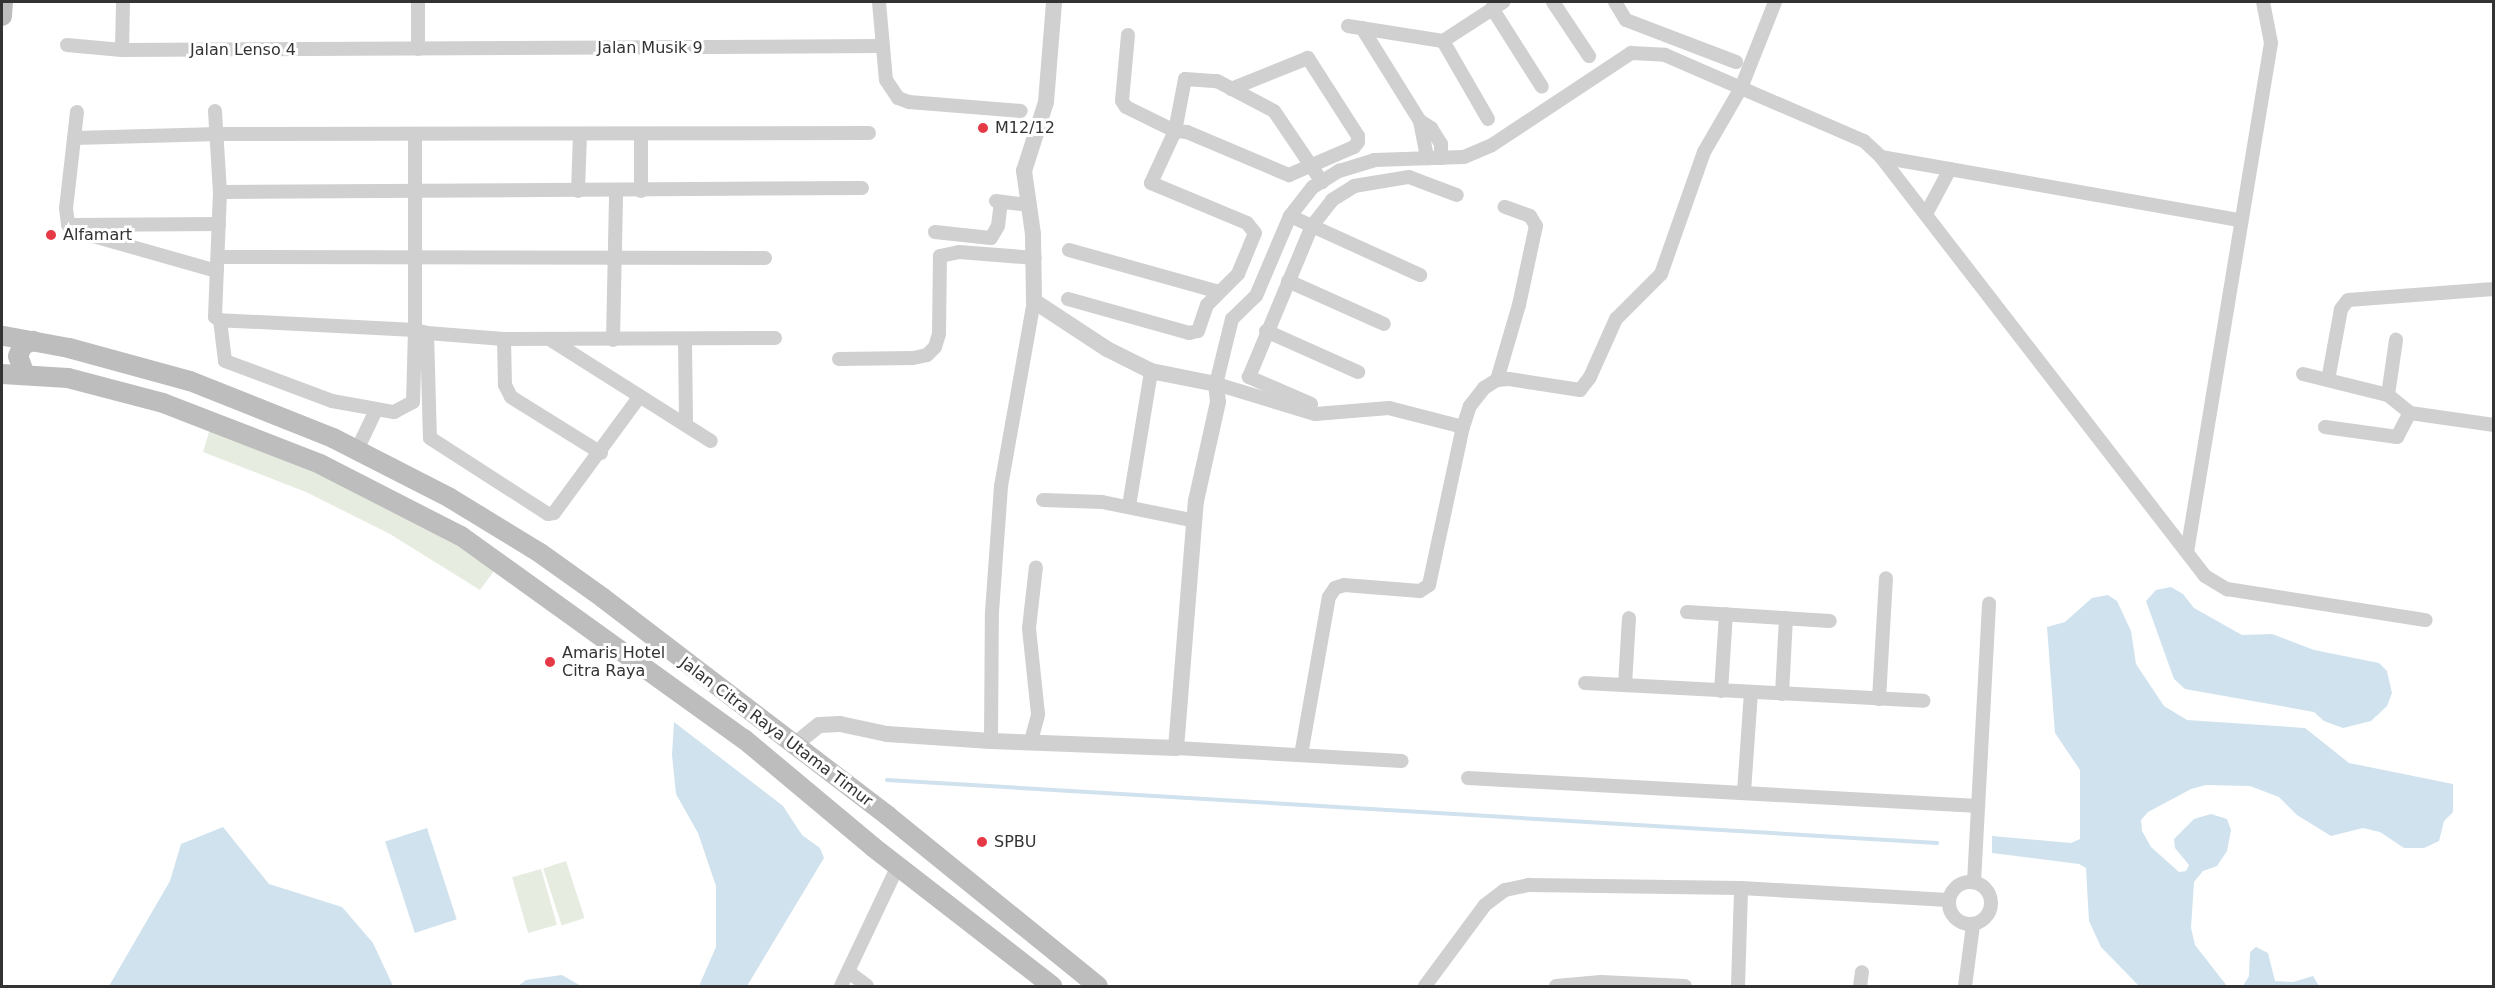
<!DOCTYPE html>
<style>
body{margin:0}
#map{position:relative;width:2495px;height:988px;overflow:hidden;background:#fff;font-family:"DejaVu Sans",sans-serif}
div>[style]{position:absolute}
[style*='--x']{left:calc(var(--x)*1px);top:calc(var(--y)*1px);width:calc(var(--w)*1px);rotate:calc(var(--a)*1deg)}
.green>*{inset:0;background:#e6ecdf;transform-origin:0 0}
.water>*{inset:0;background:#cfe2ee;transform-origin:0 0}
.stream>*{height:4px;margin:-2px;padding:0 2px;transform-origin:2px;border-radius:2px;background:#cfe2ee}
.minor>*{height:14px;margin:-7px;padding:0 7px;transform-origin:7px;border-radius:7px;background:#d0d0d0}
.minor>.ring{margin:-7px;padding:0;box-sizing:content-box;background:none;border:14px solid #d0d0d0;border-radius:50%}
.tertiary>*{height:16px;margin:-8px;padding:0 8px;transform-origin:8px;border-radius:8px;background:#d0d0d0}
.secondary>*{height:20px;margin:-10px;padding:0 10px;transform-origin:10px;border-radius:10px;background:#bdbdbd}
.dots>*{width:16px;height:16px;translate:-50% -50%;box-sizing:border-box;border:3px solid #fff;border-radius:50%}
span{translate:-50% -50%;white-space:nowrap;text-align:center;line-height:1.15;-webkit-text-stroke:6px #fff;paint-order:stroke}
.street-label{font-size:16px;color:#333}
.poi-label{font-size:16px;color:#333}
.left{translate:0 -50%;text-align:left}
.frame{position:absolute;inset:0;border:3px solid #333;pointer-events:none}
</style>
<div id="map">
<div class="green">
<i style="clip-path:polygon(212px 422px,320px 464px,500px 563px,480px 590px,390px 534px,306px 492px,203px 452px)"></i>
<i style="left:566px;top:861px;width:60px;height:24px;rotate:72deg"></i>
<i style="left:541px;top:869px;width:58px;height:30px;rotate:74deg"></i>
</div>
<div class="water">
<i style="clip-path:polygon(2171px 587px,2183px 594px,2194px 608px,2242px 635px,2272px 634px,2314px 650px,2379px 663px,2387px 671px,2392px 693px,2387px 706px,2371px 721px,2343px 728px,2324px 721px,2314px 712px,2185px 689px,2174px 679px,2146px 601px,2156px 590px)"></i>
<i style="clip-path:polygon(2108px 595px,2117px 601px,2131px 631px,2136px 664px,2164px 706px,2187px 720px,2305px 728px,2349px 763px,2453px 784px,2453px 812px,2444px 821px,2439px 841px,2424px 848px,2404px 848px,2380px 832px,2363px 828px,2331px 836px,2297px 815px,2279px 797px,2250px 786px,2206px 785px,2191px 789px,2148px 812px,2141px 820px,2142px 831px,2151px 847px,2179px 872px,2186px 871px,2189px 865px,2175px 848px,2174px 839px,2194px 819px,2211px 814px,2227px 819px,2231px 830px,2227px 851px,2217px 866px,2203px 871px,2194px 882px,2191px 928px,2195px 945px,2227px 986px,2139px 986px,2101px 947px,2089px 921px,2086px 868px,2079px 864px,1992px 853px,1992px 836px,2071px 843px,2080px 839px,2080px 770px,2055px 733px,2047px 627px,2065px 622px,2092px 598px)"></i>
<i style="clip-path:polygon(674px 722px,783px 806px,802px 835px,820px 848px,824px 858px,747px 986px,699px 986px,716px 947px,716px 886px,698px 833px,676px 794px,672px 755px)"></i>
<i style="clip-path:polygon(223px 827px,269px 884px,342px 907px,373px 943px,393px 986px,109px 986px,170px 881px,181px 844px)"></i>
<i style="left:427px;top:828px;width:96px;height:44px;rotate:72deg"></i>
<i style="clip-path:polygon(2256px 947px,2268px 953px,2275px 981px,2293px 982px,2313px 976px,2319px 986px,2243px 986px,2249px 976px,2250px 952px)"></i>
<i style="clip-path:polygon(562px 975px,581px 986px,518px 986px,526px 980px)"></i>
</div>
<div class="stream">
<i style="--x:887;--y:780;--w:1052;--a:3.43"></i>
</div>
<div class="minor">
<i style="--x:418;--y:2;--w:47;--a:90"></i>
<i style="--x:879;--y:2;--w:78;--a:84.9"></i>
<i style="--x:886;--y:80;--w:22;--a:56"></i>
<i style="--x:898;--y:98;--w:12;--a:20"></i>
<i style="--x:909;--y:102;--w:112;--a:4.6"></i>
<i style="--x:1553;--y:2;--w:65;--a:56.3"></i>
<i style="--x:1615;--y:2;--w:21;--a:59"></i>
<i style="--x:1626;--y:20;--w:118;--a:20.9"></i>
<i style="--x:1492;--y:8;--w:93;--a:57.7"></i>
<i style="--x:1348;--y:26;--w:96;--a:9"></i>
<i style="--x:1443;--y:41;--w:72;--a:-33"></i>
<i style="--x:1362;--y:28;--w:110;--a:58.1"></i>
<i style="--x:1420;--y:121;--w:13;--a:32"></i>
<i style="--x:1431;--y:128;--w:19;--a:58"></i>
<i style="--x:1441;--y:144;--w:14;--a:90"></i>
<i style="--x:1128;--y:35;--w:66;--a:95.2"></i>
<i style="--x:1122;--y:101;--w:7;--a:56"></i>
<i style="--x:1126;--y:107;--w:55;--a:26.1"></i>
<i style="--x:1175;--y:131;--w:12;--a:5"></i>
<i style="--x:1187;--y:132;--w:111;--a:22.9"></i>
<i style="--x:1289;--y:175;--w:71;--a:-23.3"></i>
<i style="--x:1354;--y:147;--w:6;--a:-51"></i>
<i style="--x:1358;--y:142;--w:6;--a:-90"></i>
<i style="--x:1358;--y:136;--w:93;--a:-122.7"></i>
<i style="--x:1308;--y:58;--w:83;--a:158.1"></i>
<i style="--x:1443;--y:41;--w:90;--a:60"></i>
<i style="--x:67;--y:45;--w:55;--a:5.2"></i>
<i style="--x:122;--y:50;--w:759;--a:-0.3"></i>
<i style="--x:122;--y:50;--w:48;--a:-88.8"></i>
<i style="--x:215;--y:111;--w:81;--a:86.5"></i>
<i style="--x:220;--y:192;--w:125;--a:92.3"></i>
<i style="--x:215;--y:317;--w:6;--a:31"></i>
<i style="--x:220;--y:320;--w:41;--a:83"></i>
<i style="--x:225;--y:361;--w:114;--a:20.5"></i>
<i style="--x:332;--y:401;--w:63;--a:10.1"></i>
<i style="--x:394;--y:412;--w:21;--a:-28"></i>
<i style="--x:413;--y:402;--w:72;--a:-88.4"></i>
<i style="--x:415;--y:330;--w:195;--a:-177.1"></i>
<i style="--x:77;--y:112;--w:97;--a:96.5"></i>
<i style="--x:66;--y:208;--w:17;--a:83"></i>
<i style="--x:68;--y:225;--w:13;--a:32"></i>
<i style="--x:79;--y:232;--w:143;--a:15.8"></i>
<i style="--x:1420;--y:121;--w:38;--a:79"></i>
<i style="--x:641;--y:134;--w:57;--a:90"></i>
<i style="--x:415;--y:136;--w:194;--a:90"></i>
<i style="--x:415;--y:330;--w:12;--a:14"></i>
<i style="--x:427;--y:333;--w:105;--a:88.4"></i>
<i style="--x:430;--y:438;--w:140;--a:32.8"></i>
<i style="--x:548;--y:514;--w:6;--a:-9"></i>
<i style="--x:554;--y:513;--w:145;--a:-53.7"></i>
<i style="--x:74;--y:138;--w:145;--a:-1.6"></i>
<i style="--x:219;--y:134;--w:650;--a:-0.09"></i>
<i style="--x:1881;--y:157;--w:530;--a:52.29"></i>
<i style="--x:2205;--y:576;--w:26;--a:31"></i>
<i style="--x:2227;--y:589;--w:201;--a:8.9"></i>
<i style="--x:578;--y:191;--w:56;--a:-88"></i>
<i style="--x:220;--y:192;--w:642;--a:-0.36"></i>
<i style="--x:996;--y:201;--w:34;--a:7"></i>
<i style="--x:1926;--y:214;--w:51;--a:-61.9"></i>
<i style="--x:1290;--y:216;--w:143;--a:24.4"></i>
<i style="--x:70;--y:225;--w:149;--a:-0.4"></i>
<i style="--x:935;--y:232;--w:56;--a:6.1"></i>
<i style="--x:991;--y:238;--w:14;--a:-60"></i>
<i style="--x:998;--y:226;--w:23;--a:-83"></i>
<i style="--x:1069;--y:250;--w:156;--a:15.6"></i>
<i style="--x:218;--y:257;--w:547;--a:0.1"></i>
<i style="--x:1288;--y:281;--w:105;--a:24.1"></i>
<i style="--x:1068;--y:299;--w:126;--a:15.7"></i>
<i style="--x:1189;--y:333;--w:9;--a:-13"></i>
<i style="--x:1198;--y:331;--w:28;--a:-71"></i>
<i style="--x:1207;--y:305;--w:44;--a:-45"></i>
<i style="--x:1238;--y:274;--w:44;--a:-67.5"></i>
<i style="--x:1255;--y:233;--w:13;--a:-129"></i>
<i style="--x:1247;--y:223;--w:104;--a:-157.4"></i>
<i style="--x:1151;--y:183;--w:57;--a:-65.2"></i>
<i style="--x:1175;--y:131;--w:53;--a:-79.1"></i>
<i style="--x:1185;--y:79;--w:32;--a:4"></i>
<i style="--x:1217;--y:81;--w:64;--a:27.8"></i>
<i style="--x:1274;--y:111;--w:86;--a:55.9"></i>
<i style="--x:1266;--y:331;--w:101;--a:24"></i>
<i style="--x:427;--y:333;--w:77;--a:4.5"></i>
<i style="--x:504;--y:339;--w:271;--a:-0.2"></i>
<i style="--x:504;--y:339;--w:46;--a:88.8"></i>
<i style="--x:505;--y:385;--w:13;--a:63"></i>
<i style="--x:511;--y:397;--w:106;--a:31.9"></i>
<i style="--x:551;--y:340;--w:189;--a:32.3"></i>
<i style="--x:613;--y:340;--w:149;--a:-88.8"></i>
<i style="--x:685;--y:340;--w:84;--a:89.3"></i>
<i style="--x:839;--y:359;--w:74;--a:-0.8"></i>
<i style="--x:913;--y:358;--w:14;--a:-12"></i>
<i style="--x:927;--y:355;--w:11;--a:-45"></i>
<i style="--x:935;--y:347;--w:14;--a:-73"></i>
<i style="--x:939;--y:334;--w:78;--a:-89.3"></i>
<i style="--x:940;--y:256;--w:19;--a:-12"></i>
<i style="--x:959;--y:252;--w:76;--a:4.5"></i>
<i style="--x:2303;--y:374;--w:88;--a:13.9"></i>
<i style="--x:2388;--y:395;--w:28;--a:39"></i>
<i style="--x:1497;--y:380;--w:78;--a:-73.7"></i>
<i style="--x:1519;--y:305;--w:81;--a:-77.9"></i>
<i style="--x:1536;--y:226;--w:12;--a:-121"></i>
<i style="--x:1530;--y:216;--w:27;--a:-160"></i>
<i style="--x:2328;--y:380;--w:72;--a:-79.6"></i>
<i style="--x:2341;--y:309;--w:11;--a:-52"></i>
<i style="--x:2348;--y:300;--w:146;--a:-4.3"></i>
<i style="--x:2388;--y:395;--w:56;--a:-81.7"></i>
<i style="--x:1311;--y:404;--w:68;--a:-156.5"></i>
<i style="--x:1249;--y:377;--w:164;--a:-67.4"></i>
<i style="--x:1312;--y:226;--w:33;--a:-52"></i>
<i style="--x:1332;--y:200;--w:26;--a:-32"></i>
<i style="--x:1354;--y:186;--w:56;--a:-9.3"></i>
<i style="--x:1409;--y:177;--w:51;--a:20.6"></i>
<i style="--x:1463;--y:427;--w:76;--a:-165.6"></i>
<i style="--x:1389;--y:408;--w:74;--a:175.4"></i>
<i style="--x:1315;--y:414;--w:103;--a:-163.1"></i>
<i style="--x:1216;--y:384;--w:67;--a:-76.2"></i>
<i style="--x:1232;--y:319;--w:33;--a:-44"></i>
<i style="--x:1256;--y:296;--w:87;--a:-67"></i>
<i style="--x:1290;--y:216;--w:37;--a:-52"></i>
<i style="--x:1313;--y:187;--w:31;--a:-32"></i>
<i style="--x:1339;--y:171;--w:37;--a:-17"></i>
<i style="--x:1374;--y:160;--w:90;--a:-1.9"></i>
<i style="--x:1464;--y:157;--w:30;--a:-23"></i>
<i style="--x:1492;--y:145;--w:167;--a:-33.5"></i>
<i style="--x:1631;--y:53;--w:34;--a:3"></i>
<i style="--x:1665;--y:55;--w:217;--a:23.4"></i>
<i style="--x:1864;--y:141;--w:23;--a:43"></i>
<i style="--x:1881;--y:157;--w:364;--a:10"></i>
<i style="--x:2325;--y:427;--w:73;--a:7.9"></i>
<i style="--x:2397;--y:437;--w:27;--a:-62"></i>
<i style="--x:2410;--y:413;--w:85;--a:8.1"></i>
<i style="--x:357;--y:450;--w:44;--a:-64.6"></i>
<i style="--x:1043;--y:500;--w:59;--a:1.9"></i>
<i style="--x:1102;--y:502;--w:95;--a:11.5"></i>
<i style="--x:1129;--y:506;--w:137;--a:-80.7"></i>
<i style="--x:2187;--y:552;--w:516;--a:-80.63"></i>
<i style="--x:2271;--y:43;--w:42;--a:-101"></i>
<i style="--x:1687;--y:612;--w:143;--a:3.6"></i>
<i style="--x:1585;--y:683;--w:339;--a:3"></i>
<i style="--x:1625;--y:685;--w:67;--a:-86.6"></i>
<i style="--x:1721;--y:691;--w:77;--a:-86.3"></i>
<i style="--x:1782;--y:694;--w:76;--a:-87"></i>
<i style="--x:1879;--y:699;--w:121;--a:-86.7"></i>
<i style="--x:991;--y:741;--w:129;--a:-89.6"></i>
<i style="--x:992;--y:612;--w:126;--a:-85.9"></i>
<i style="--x:1001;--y:486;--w:188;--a:-79.9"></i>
<i style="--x:1031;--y:741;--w:28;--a:-75"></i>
<i style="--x:1038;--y:714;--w:86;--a:-96"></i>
<i style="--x:1029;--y:628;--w:61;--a:-83.5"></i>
<i style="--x:1176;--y:748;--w:226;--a:3.3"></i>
<i style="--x:1301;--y:755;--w:160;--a:-80"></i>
<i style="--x:1329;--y:597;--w:11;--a:-56"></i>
<i style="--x:1335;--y:588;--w:9;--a:-18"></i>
<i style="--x:1344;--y:585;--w:76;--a:4.5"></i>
<i style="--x:1420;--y:591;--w:11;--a:-34"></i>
<i style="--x:1429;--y:585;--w:162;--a:-77.9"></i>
<i style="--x:1463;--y:427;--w:22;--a:-72"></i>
<i style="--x:1470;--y:406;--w:23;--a:-52"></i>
<i style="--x:1484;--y:388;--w:15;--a:-32"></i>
<i style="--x:1497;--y:380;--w:12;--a:-5"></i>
<i style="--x:1509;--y:379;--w:72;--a:8.8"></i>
<i style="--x:1580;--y:390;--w:16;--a:-52"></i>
<i style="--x:1590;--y:377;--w:64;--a:-65.9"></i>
<i style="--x:1616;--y:319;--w:64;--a:-45"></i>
<i style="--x:1661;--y:274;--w:129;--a:-70.6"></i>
<i style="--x:1704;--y:152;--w:74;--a:-60"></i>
<i style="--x:1741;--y:88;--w:92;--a:-68.4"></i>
<i style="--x:1468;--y:778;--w:511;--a:3.14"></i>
<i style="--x:1744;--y:792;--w:100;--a:-86"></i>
<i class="ring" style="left:1949px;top:882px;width:28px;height:28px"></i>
<i style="--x:1974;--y:882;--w:279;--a:-86.9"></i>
<i style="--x:850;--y:973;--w:21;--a:37"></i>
<i style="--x:841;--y:986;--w:133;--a:-64.6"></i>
<i style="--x:1425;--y:986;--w:101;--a:-53.5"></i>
<i style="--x:1485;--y:905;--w:25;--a:-37"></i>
<i style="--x:1505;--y:890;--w:25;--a:-12"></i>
<i style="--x:1529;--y:885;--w:212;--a:0.8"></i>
<i style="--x:1741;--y:888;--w:207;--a:3.3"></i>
<i style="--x:1556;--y:986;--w:45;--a:-5.1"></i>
<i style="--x:1601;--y:982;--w:84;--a:2.7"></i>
<i style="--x:1738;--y:986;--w:98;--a:-88.2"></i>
<i style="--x:1860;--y:986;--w:14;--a:-82"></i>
<i style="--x:1965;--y:986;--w:62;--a:-82.5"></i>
</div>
<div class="tertiary">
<i style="--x:793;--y:746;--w:33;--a:-39"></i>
<i style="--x:819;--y:725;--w:21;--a:-3"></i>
<i style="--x:840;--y:724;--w:48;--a:12"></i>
<i style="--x:887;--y:734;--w:104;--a:3.9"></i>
<i style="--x:991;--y:741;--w:185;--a:2.2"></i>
<i style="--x:1176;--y:748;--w:248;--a:-85.4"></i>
<i style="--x:1196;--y:501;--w:101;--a:-77.5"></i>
<i style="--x:1218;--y:402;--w:18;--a:-96"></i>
<i style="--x:1216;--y:384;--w:66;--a:-168.7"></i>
<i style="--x:1151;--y:371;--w:49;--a:-153.4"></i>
<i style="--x:1107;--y:349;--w:87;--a:-146.7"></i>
<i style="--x:1034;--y:301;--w:67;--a:-90.9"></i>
<i style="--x:1033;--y:234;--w:64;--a:-98.1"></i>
<i style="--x:1024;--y:171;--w:72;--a:-72.3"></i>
<i style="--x:1046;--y:102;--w:100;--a:-85.4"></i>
</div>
<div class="secondary">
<i style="--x:2;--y:16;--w:14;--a:-86"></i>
<i style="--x:4;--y:336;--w:66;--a:10.5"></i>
<i style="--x:69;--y:348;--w:125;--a:15.3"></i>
<i style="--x:190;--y:381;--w:154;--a:21.7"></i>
<i style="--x:333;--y:438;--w:131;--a:27.1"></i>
<i style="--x:450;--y:498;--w:105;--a:31.4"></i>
<i style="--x:540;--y:553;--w:77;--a:35.5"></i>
<i style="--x:603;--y:598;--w:359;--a:37.4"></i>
<i style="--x:888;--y:816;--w:270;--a:39"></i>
<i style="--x:2;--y:374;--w:66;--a:3.5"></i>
<i style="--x:68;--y:378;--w:98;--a:14.7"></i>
<i style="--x:163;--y:403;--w:168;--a:21.2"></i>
<i style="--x:320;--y:464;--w:158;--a:27.1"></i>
<i style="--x:461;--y:536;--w:348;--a:35.7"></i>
<i style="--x:744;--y:739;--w:168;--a:39.9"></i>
<i style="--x:873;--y:847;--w:227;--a:37.8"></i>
<i style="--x:25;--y:375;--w:20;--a:-110"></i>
<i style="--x:18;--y:356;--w:12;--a:-66"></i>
<i style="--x:23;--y:345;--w:11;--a:-22"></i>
</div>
<div class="dots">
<i style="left:983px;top:128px;background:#e63946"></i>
<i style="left:51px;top:235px;background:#e63946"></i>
<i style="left:550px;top:662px;background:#e63946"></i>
<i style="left:982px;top:842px;background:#e63946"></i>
</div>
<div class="street-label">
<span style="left:650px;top:48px">Jalan Musik 9</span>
<span style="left:243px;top:50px">Jalan Lenso 4</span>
<span style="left:776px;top:732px;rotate:37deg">Jalan Citra Raya Utama Timur</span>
</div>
<div class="poi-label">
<span class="left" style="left:995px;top:128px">M12/12</span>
<span class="left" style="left:63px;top:235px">Alfamart</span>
<span class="left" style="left:562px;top:662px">Amaris Hotel<br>Citra Raya</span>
<span class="left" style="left:994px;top:842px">SPBU</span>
</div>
<div class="frame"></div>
</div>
